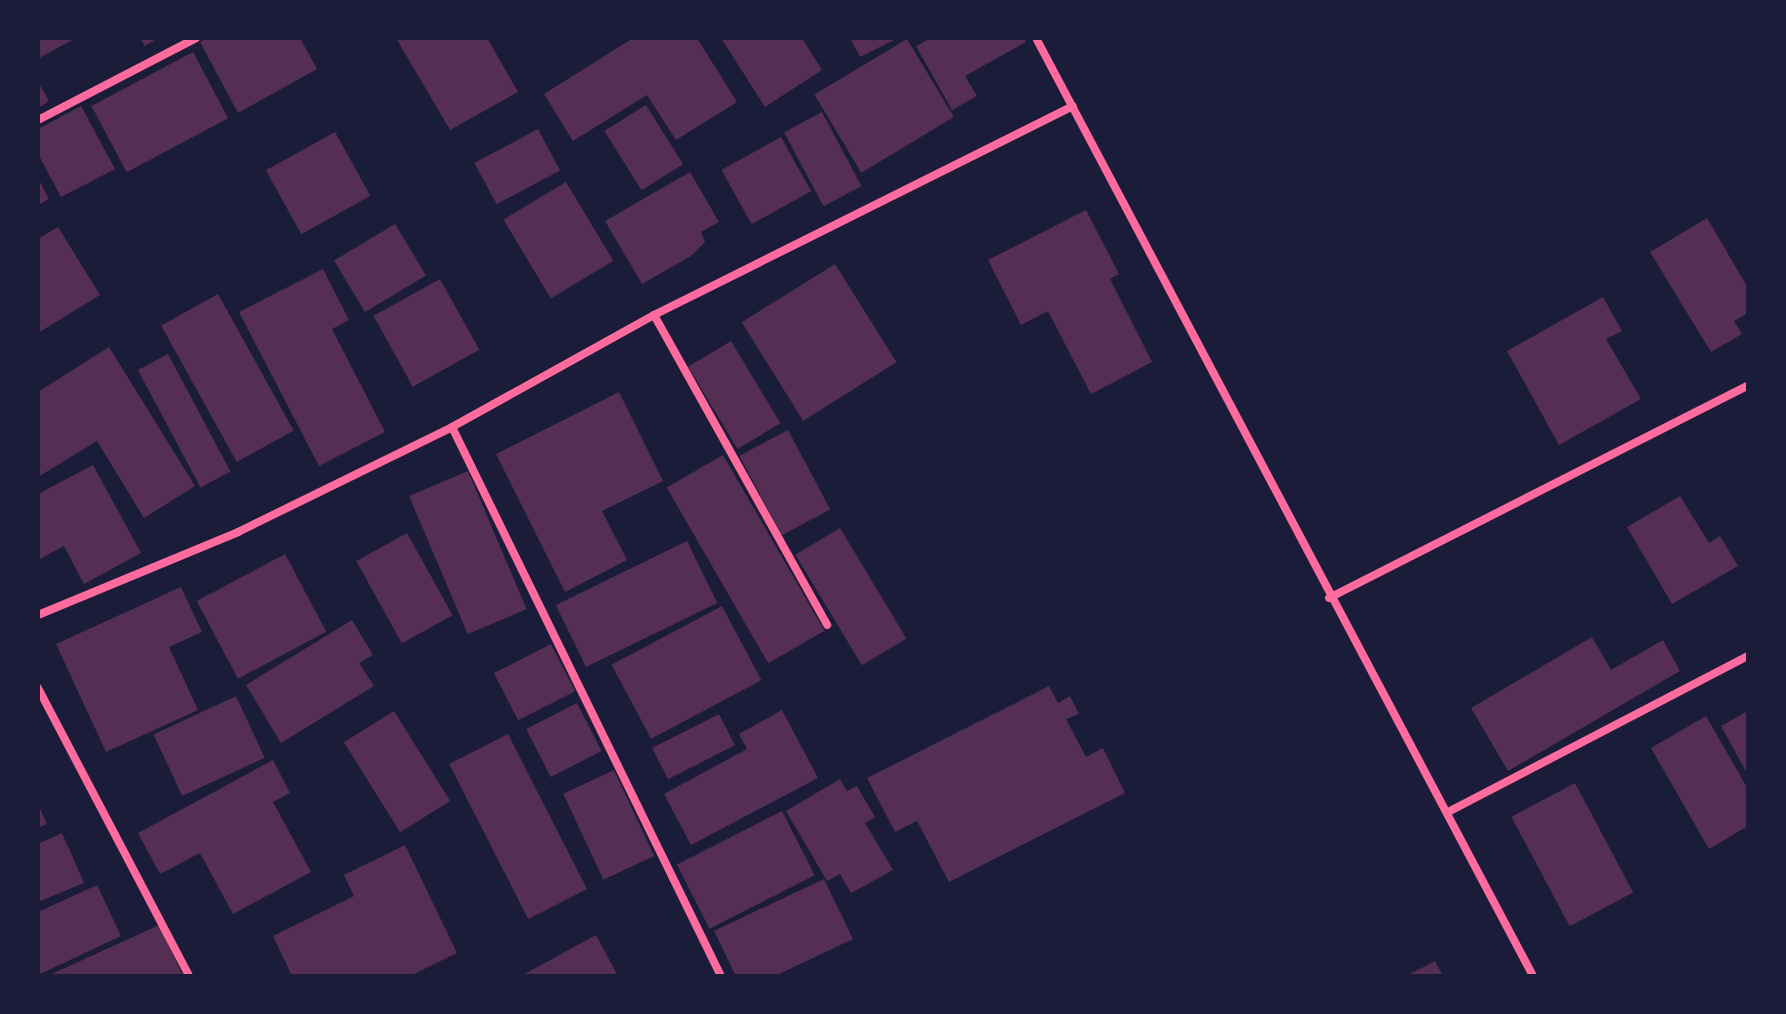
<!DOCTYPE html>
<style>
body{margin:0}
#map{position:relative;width:1786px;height:1014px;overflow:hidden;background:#1b1b3a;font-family:Cabin,sans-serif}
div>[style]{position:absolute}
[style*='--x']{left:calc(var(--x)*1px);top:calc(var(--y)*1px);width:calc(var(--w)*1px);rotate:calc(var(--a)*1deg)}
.building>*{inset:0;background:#542f53;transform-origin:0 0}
.minor>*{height:8px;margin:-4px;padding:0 4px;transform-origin:4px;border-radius:4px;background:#ff6b9d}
span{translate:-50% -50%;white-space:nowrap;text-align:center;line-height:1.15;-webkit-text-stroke:7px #1b1b3a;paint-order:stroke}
.frame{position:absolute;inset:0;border:40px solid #1b1b3a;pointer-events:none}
</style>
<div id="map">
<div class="building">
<i style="clip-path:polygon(38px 38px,76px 38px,39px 58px)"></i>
<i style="clip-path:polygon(140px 38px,158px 38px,145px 46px)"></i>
<i style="clip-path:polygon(208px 38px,300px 38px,317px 69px,238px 113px,200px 42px)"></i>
<i style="clip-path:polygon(396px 38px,487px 38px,518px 92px,450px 130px)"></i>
<i style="clip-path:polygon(633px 38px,697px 38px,737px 102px,676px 140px,647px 95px,573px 141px,544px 94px)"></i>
<i style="clip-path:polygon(721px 38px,802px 38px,822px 70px,765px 107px)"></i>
<i style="clip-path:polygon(850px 38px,898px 38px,860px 57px)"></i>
<i style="clip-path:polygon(931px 38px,1024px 38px,1026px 42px,965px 76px,977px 96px,952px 110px,916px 46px)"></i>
<i style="left:907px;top:39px;width:91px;height:108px;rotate:59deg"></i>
<i style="left:193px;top:52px;width:75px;height:115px;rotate:62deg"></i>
<i style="clip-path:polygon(38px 82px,49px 101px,38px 108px)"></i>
<i style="left:646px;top:105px;width:70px;height:49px;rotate:58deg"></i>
<i style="clip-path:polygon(81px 106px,115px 169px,61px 197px,38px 154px,38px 129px)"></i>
<i style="left:822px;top:112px;width:84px;height:43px;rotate:62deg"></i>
<i style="left:538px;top:129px;width:47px;height:72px;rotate:62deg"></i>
<i style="left:335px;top:132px;width:73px;height:79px;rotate:61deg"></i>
<i style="left:781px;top:137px;width:62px;height:68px;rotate:61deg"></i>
<i style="clip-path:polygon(690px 172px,719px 222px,701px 232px,705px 242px,691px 256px,642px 284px,605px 221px)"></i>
<i style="clip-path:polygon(38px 178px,49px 199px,38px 205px)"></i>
<i style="left:566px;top:182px;width:92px;height:73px;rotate:59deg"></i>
<i style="clip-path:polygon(1086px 210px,1119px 274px,1110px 279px,1152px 362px,1091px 394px,1048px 311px,1021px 325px,988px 260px)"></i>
<i style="clip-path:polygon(1707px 218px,1748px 288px,1748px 313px,1734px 321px,1742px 334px,1711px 352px,1650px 252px)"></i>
<i style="left:395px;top:224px;width:60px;height:71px;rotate:59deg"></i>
<i style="clip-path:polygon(58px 227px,100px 295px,38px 333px,38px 239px)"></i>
<i style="left:835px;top:264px;width:116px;height:110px;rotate:58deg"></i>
<i style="clip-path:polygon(323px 269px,349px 320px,332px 329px,385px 432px,319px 466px,239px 312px)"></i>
<i style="left:440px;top:279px;width:81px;height:76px;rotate:61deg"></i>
<i style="left:218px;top:294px;width:156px;height:65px;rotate:61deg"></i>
<i style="clip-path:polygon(1603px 297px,1622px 331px,1606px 339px,1641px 399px,1559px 445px,1507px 351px)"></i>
<i style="left:731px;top:341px;width:96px;height:50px;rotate:59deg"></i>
<i style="clip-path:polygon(109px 347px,195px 486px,144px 518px,97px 441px,38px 477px,38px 392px)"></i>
<i style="left:168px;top:354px;width:133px;height:34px;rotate:62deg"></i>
<i style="clip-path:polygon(619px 392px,663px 481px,602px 511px,627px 560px,565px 592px,496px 454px)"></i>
<i style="left:788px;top:430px;width:90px;height:55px;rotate:62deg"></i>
<i style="left:723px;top:455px;width:203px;height:65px;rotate:60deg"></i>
<i style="clip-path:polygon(93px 465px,141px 553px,84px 584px,64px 546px,38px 560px,38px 494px)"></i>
<i style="left:468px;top:471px;width:150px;height:64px;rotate:67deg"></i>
<i style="clip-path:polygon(1680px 496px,1709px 543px,1720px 536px,1738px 566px,1672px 604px,1627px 527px)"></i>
<i style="left:840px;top:528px;width:129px;height:52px;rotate:59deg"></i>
<i style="left:407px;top:533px;width:94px;height:58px;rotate:61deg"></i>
<i style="left:687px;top:541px;width:69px;height:146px;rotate:64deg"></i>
<i style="left:285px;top:554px;width:88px;height:100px;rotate:62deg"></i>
<i style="clip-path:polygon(181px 587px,202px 632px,169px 647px,198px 710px,106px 752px,56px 644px)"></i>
<i style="left:722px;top:606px;width:84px;height:125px;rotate:62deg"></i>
<i style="clip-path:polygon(352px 620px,373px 655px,359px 663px,374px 686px,281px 743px,246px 685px)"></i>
<i style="clip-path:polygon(1592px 637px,1611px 670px,1663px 640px,1680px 671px,1508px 771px,1471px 708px)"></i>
<i style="left:551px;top:644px;width:53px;height:64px;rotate:63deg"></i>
<i style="clip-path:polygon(1049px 686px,1058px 703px,1070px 696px,1079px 714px,1066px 719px,1086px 757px,1103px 748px,1125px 793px,949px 882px,917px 821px,895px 832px,867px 778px)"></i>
<i style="left:236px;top:696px;width:68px;height:91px;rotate:65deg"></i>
<i style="left:577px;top:703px;width:54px;height:57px;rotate:63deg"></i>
<i style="clip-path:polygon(782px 710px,818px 778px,691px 845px,664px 794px,747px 749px,739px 734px)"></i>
<i style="left:394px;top:711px;width:106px;height:59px;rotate:58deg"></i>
<i style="clip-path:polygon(1748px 711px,1748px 775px,1721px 726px)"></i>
<i style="left:719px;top:714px;width:35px;height:75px;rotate:63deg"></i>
<i style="clip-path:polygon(1706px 716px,1748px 789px,1748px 826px,1709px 849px,1651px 748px)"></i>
<i style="left:508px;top:734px;width:174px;height:66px;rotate:63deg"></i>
<i style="clip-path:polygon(273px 760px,290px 793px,273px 802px,311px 872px,233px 914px,200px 853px,160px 874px,138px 833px)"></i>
<i style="left:614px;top:770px;width:95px;height:56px;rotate:65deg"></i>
<i style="clip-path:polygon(840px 779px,847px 791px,857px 786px,875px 817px,865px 823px,893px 870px,851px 893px,840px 874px,827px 881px,786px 811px)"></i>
<i style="left:1575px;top:783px;width:124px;height:72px;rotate:62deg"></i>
<i style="clip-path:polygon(38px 804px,47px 824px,38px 828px)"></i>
<i style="left:782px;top:811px;width:72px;height:118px;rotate:63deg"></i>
<i style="clip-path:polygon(62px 833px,84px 883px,38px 902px,38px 844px)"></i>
<i style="clip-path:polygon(405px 845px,457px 953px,410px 976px,292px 976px,273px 936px,354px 896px,344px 875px)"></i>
<i style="clip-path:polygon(824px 879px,853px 939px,775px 976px,736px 976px,714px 931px)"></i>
<i style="clip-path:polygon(97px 885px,121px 936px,38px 975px,38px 912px)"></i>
<i style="clip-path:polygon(159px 925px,183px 976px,47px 976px,65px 968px)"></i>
<i style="clip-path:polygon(596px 935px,618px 976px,521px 976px)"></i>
<i style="clip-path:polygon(1435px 961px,1443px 976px,1406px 976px)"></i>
</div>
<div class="minor">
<i style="--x:1036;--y:38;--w:1062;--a:62.08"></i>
<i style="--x:38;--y:120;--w:178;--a:-27.4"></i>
<i style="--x:654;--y:315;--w:355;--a:60.8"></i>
<i style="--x:452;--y:427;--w:611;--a:63.9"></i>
<i style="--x:1329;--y:598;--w:469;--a:-26.9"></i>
<i style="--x:38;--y:615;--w:217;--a:-22.5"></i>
<i style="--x:238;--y:532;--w:238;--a:-26.1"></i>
<i style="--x:452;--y:427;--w:231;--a:-29"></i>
<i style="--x:654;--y:315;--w:468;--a:-26.5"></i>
<i style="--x:38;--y:688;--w:325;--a:62.3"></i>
<i style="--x:1448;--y:812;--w:338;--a:-27.5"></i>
</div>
<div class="frame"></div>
</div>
